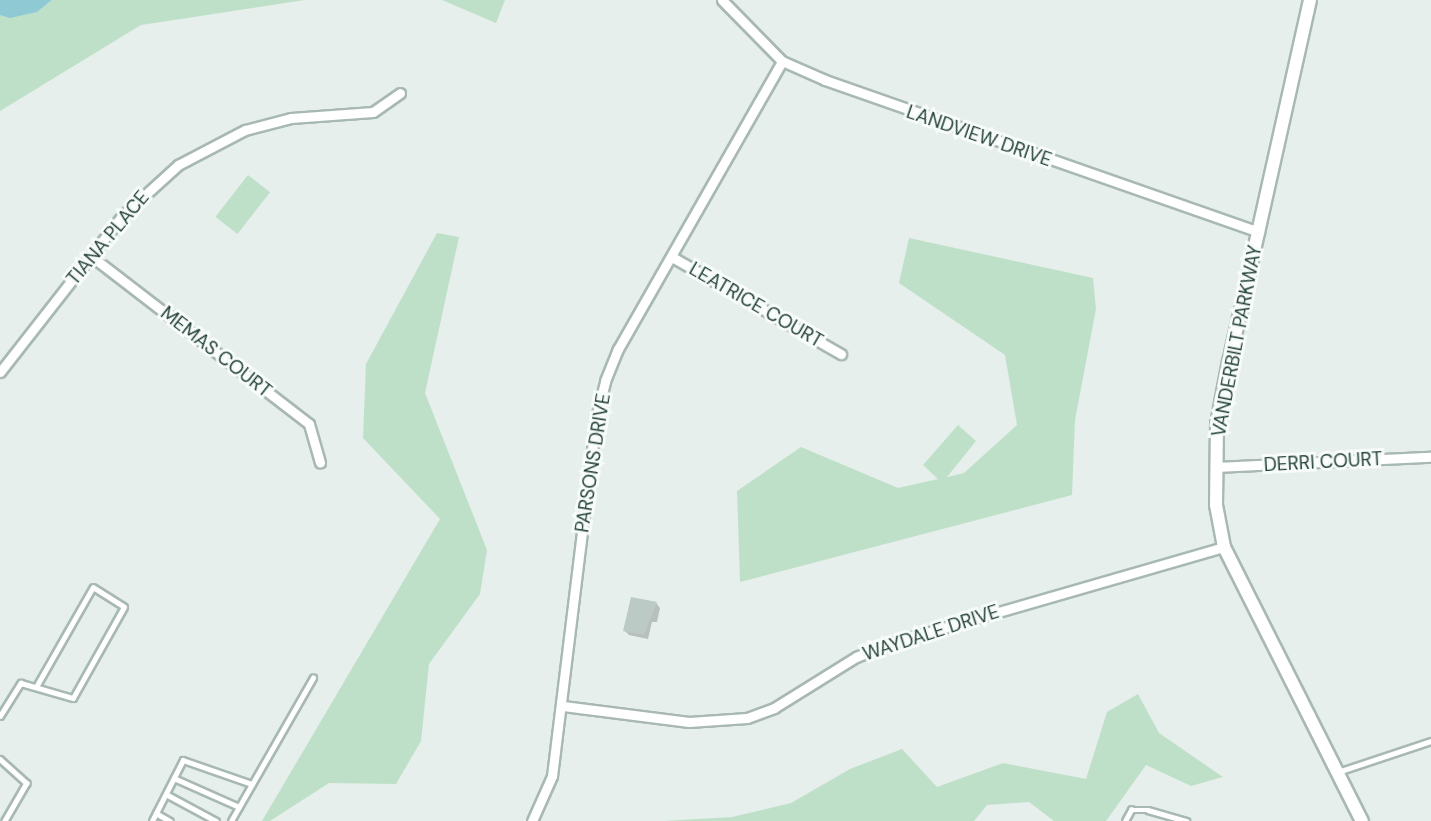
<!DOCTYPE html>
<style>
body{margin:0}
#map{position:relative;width:1431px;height:821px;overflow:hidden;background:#e6efeb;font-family:"DM Sans",sans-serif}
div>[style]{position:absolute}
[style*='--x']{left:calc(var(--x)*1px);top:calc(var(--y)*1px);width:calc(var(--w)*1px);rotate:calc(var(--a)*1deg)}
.green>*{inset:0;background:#bfe0c8;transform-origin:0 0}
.water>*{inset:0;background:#8ec9d4}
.shadow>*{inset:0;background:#0003}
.building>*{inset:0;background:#bbcac4}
.roads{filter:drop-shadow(2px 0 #a8b8b2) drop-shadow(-2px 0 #a8b8b2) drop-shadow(0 2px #a8b8b2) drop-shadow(0 -2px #a8b8b2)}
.lane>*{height:4.5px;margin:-2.25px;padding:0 2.25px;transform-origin:2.25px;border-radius:2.25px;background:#fff}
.street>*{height:9px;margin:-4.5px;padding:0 4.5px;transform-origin:4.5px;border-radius:4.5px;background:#fff}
.secondary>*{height:12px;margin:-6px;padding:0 6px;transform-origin:6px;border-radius:6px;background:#fff}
span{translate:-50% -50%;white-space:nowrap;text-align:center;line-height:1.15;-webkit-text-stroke:6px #f7fbf9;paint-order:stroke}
.street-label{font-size:19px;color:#24423a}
</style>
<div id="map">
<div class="green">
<i style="clip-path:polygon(52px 0,305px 0,141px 25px,0 111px,0 15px,37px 12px)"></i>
<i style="clip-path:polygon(442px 0,505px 0,496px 23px)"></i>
<i style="left:248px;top:175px;width:28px;height:53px;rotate:38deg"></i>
<i style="clip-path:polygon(437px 233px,459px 237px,425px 393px,487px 550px,480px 594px,429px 664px,421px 741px,396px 784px,329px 783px,270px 821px,262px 821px,440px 519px,363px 438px,366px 364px)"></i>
<i style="clip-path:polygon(909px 238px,1093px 278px,1096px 309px,1075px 420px,1072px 495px,740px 582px,737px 491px,801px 447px,898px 488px,938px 479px,923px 465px,958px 425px,976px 441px,947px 477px,964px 473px,1017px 425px,1005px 355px,899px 283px)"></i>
<i style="clip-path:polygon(1138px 694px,1159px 733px,1223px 777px,1191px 786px,1146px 765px,1106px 821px,1054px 821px,1029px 802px,987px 805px,974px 821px,664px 821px,732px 817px,791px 803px,850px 769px,902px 749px,937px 787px,1003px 763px,1086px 779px,1107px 712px)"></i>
</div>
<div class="water">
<i style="clip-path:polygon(0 0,52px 0,37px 12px,10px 18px,0 15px)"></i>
</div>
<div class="shadow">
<i style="clip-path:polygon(656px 603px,660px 608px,657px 622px,652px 622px,648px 639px,629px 635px,625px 631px)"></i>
</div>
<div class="building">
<i style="clip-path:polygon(631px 597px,657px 602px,644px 635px,623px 631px)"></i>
</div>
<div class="roads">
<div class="lane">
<i style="--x:0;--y:716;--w:39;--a:-58"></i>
<i style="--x:21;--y:683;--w:54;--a:16.1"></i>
<i style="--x:73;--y:698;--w:104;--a:-60.7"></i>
<i style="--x:124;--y:607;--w:36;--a:-148"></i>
<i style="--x:93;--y:588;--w:113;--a:119.7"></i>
<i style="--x:0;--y:759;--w:36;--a:42"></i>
<i style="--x:27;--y:783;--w:44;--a:120.1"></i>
<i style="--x:1338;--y:772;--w:98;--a:-18.4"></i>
<i style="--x:174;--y:778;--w:71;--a:24"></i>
<i style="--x:166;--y:794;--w:57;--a:28.4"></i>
<i style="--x:156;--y:813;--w:16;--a:30"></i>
<i style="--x:152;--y:821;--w:68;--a:-63.1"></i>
<i style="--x:183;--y:760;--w:73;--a:19.2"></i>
<i style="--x:231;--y:821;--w:165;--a:-60.2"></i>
<i style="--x:1125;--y:821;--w:13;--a:-61"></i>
<i style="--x:1131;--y:810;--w:17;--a:0"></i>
<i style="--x:1148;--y:810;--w:40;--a:16"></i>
</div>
<div class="street">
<i style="--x:722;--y:0;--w:86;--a:45.5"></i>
<i style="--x:782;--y:61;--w:47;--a:23.8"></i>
<i style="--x:825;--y:80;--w:460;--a:19.3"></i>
<i style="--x:91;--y:256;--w:275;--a:37.6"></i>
<i style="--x:309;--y:424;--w:40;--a:74"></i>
<i style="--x:672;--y:257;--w:195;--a:29.9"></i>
<i style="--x:0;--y:372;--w:198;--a:-52"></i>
<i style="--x:122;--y:216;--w:76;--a:-42.3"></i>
<i style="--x:178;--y:165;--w:76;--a:-27.6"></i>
<i style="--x:245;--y:130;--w:48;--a:-14.6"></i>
<i style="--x:291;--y:118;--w:82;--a:-4.2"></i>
<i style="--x:373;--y:112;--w:33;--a:-35"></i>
<i style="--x:1215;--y:467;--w:216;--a:-2.7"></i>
<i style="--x:563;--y:706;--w:127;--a:7.2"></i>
<i style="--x:689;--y:722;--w:58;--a:-3.9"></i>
<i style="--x:747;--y:718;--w:29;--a:-20"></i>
<i style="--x:774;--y:708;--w:97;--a:-31.9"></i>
<i style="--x:856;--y:657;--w:38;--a:-22"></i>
<i style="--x:891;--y:643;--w:347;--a:-16.1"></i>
<i style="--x:532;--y:821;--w:49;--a:-66"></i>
<i style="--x:552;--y:776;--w:361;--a:-83"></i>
<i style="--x:596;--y:418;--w:38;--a:-76"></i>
<i style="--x:605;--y:381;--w:35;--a:-68"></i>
<i style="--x:618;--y:349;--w:331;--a:-60.3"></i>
</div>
<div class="secondary">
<i style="--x:1310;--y:0;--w:370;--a:102.6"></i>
<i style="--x:1229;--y:361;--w:64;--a:100.8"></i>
<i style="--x:1217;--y:424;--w:81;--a:90.7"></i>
<i style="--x:1216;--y:505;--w:43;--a:79.2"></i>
<i style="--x:1224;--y:547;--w:307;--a:63.3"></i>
</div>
</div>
<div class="street-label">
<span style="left:979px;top:136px;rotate:19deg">LANDVIEW DRIVE</span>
<span style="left:108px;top:238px;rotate:-50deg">TIANA PLACE</span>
<span style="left:756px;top:305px;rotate:30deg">LEATRICE COURT</span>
<span style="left:1237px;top:341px;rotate:-79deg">VANDERBILT PARKWAY</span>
<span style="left:216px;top:352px;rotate:38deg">MEMAS COURT</span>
<span style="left:1323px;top:462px;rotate:-3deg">DERRI COURT</span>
<span style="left:593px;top:463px;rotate:-81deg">PARSONS DRIVE</span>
<span style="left:931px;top:633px;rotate:-18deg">WAYDALE DRIVE</span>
</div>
</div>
